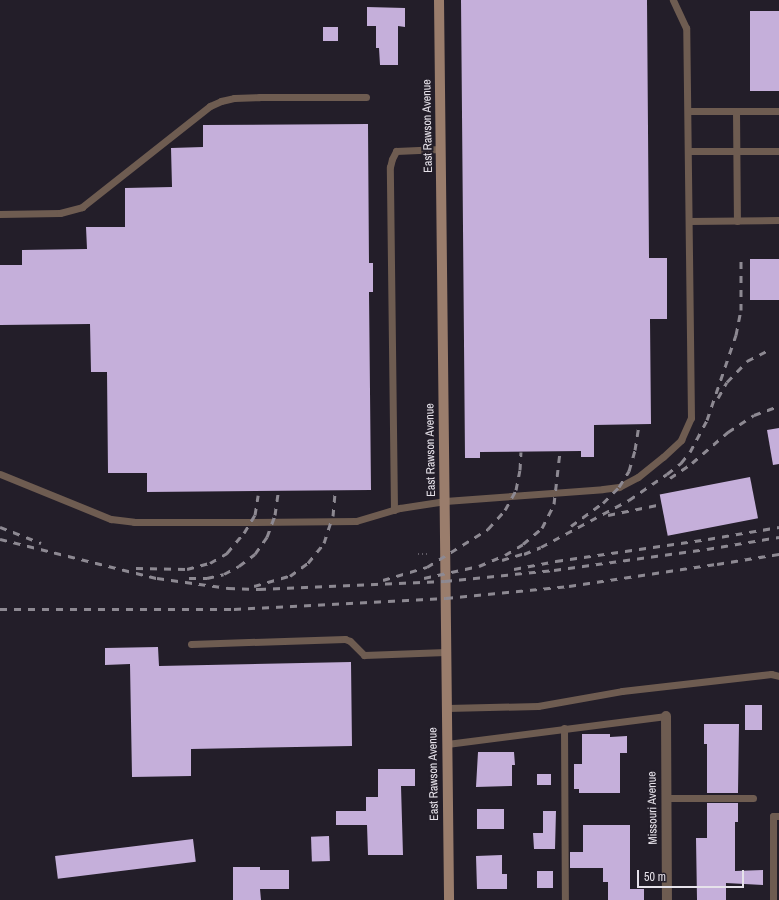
<!DOCTYPE html>
<style>
body{margin:0}
#map{position:relative;width:779px;height:900px;overflow:hidden;background:#231e29;font-family:"Archivo Narrow",sans-serif}
div>[style]{position:absolute}
[style*='--x']{left:calc(var(--x)*1px);top:calc(var(--y)*1px);width:calc(var(--w)*1px);rotate:calc(var(--a)*1deg)}
.building>*{inset:0;background:#c5afda;transform-origin:0 0}
.path>*{height:2.5px;margin-top:-1.25px;transform-origin:0;background:repeating-linear-gradient(90deg,#605b65 0 1px,transparent 0 4px)}
.service>*{height:7px;margin:-3.5px;padding:0 3.5px;transform-origin:3.5px;border-radius:3.5px;background:#6e5c51}
.minor>*{height:10px;margin:-5px;padding:0 5px;transform-origin:5px;border-radius:5px;background:#6e5c51}
.secondary>*{height:10px;margin:-5px;padding:0 5px;transform-origin:5px;border-radius:5px;background:#9a7d6c}
.rail>*{height:3px;margin-top:-1.5px;transform-origin:0;background:repeating-linear-gradient(90deg,#8d8992 0 7px,transparent 0 14px)}
span{translate:-50% -50%;white-space:nowrap;text-align:center;line-height:1.15;-webkit-text-stroke:4px #231e29;paint-order:stroke}
.street-label{font-size:12px;color:#e6e2ea}
.scale{position:absolute;left:637px;top:870px;width:107px;height:18px;box-sizing:border-box;border:2px solid #e6e2ea;border-top:0;padding-left:5px;font-size:12px;line-height:14px;white-space:nowrap;color:#e6e2ea;-webkit-text-stroke:3px #231e29;paint-order:stroke}
</style>
<div id="map">
<div class="building">
<i style="clip-path:polygon(461px 0,647px 0,649px 258px,667px 258px,667px 319px,650px 319px,651px 424px,594px 425px,594px 457px,581px 457px,581px 451px,480px 452px,480px 458px,465px 458px)"></i>
<i style="clip-path:polygon(367px 7px,405px 8px,405px 27px,398px 26px,398px 65px,380px 65px,379px 48px,376px 48px,376px 26px,367px 26px)"></i>
<i style="left:779px;top:11px;width:80px;height:29px;rotate:90deg"></i>
<i style="left:323px;top:27px;width:15px;height:14px"></i>
<i style="clip-path:polygon(368px 124px,369px 263px,373px 263px,373px 292px,369px 292px,371px 490px,147px 492px,147px 473px,108px 473px,107px 372px,91px 372px,90px 324px,0 325px,0 265px,22px 265px,22px 250px,87px 249px,86px 227px,125px 227px,125px 188px,172px 187px,171px 148px,203px 147px,203px 125px)"></i>
<i style="left:750px;top:259px;width:29px;height:41px"></i>
<i style="clip-path:polygon(779px 428px,779px 464px,773px 465px,767px 430px)"></i>
<i style="left:750px;top:477px;width:42px;height:92px;rotate:79deg"></i>
<i style="clip-path:polygon(158px 647px,159px 666px,351px 662px,352px 746px,191px 749px,191px 776px,132px 777px,130px 664px,105px 665px,105px 648px)"></i>
<i style="left:745px;top:705px;width:17px;height:25px"></i>
<i style="clip-path:polygon(704px 724px,739px 724px,738px 793px,707px 793px,707px 744px,704px 744px)"></i>
<i style="clip-path:polygon(582px 734px,610px 734px,610px 737px,627px 736px,627px 753px,620px 753px,620px 793px,579px 793px,579px 789px,574px 789px,574px 764px,582px 764px)"></i>
<i style="clip-path:polygon(478px 752px,514px 752px,515px 765px,512px 765px,512px 786px,476px 787px)"></i>
<i style="clip-path:polygon(378px 769px,415px 769px,415px 786px,401px 786px,403px 855px,368px 855px,367px 825px,336px 825px,336px 811px,366px 811px,366px 797px,378px 797px)"></i>
<i style="left:537px;top:774px;width:14px;height:11px"></i>
<i style="clip-path:polygon(707px 803px,738px 803px,738px 822px,735px 822px,735px 871px,763px 870px,763px 885px,726px 883px,726px 900px,697px 900px,696px 838px,707px 838px)"></i>
<i style="left:477px;top:809px;width:27px;height:20px"></i>
<i style="clip-path:polygon(543px 811px,556px 811px,555px 849px,534px 849px,533px 833px,543px 833px)"></i>
<i style="clip-path:polygon(583px 825px,630px 825px,630px 889px,644px 889px,644px 900px,608px 900px,608px 882px,603px 882px,603px 868px,570px 868px,570px 852px,583px 852px)"></i>
<i style="left:329px;top:836px;width:25px;height:18px;rotate:88deg"></i>
<i style="left:193px;top:839px;width:23px;height:139px;rotate:83deg"></i>
<i style="clip-path:polygon(502px 855px,502px 874px,507px 874px,507px 889px,477px 889px,476px 856px)"></i>
<i style="clip-path:polygon(233px 867px,260px 867px,260px 870px,289px 870px,289px 889px,260px 889px,261px 900px,233px 900px)"></i>
<i style="left:537px;top:871px;width:16px;height:17px"></i>
</div>
<div class="path">
<i style="--x:418;--y:554;--w:9;--a:0"></i>
</div>
<div class="service">
<i style="--x:688;--y:111;--w:91;--a:0"></i>
<i style="--x:736;--y:111;--w:110;--a:89.5"></i>
<i style="--x:688;--y:151;--w:91;--a:0"></i>
<i style="--x:0;--y:214;--w:60;--a:-1"></i>
<i style="--x:60;--y:213;--w:23;--a:-15"></i>
<i style="--x:82;--y:207;--w:163;--a:-38.3"></i>
<i style="--x:210;--y:106;--w:12;--a:-24"></i>
<i style="--x:221;--y:101;--w:13;--a:-13"></i>
<i style="--x:234;--y:98;--w:25;--a:-2"></i>
<i style="--x:259;--y:97;--w:107;--a:0"></i>
<i style="--x:689;--y:221;--w:90;--a:-0.6"></i>
<i style="--x:0;--y:474;--w:120;--a:22.1"></i>
<i style="--x:111;--y:519;--w:23;--a:7"></i>
<i style="--x:134;--y:522;--w:116;--a:0"></i>
<i style="--x:250;--y:522;--w:106;--a:-0.5"></i>
<i style="--x:356;--y:521;--w:46;--a:-16.5"></i>
<i style="--x:400;--y:508;--w:46;--a:-8.8"></i>
<i style="--x:445;--y:501;--w:158;--a:-4.3"></i>
<i style="--x:603;--y:489;--w:16;--a:-7"></i>
<i style="--x:619;--y:487;--w:21;--a:-28"></i>
<i style="--x:638;--y:477;--w:32;--a:-39"></i>
<i style="--x:663;--y:457;--w:25;--a:-43"></i>
<i style="--x:681;--y:440;--w:24;--a:-66"></i>
<i style="--x:691;--y:418;--w:390;--a:-90.7"></i>
<i style="--x:686;--y:28;--w:31;--a:-115"></i>
<i style="--x:394;--y:510;--w:343;--a:-90.7"></i>
<i style="--x:390;--y:167;--w:8;--a:-76"></i>
<i style="--x:392;--y:159;--w:9;--a:-63"></i>
<i style="--x:396;--y:151;--w:45;--a:-2.5"></i>
<i style="--x:191;--y:644;--w:154;--a:-1.9"></i>
<i style="--x:345;--y:639;--w:5;--a:22"></i>
<i style="--x:350;--y:641;--w:20;--a:45"></i>
<i style="--x:364;--y:655;--w:82;--a:-2.1"></i>
<i style="--x:447;--y:708;--w:91;--a:-1.3"></i>
<i style="--x:538;--y:706;--w:85;--a:-10.1"></i>
<i style="--x:622;--y:691;--w:150;--a:-6.5"></i>
<i style="--x:771;--y:674;--w:8;--a:14"></i>
<i style="--x:564;--y:728;--w:172;--a:89.7"></i>
<i style="--x:447;--y:744;--w:221;--a:-7.3"></i>
<i style="--x:666;--y:798;--w:87;--a:0"></i>
<i style="--x:773;--y:900;--w:84;--a:-90"></i>
<i style="--x:773;--y:816;--w:6;--a:0"></i>
</div>
<div class="minor">
<i style="--x:666;--y:716;--w:184;--a:89.7"></i>
</div>
<div class="secondary">
<i style="--x:439;--y:0;--w:900;--a:89.36"></i>
</div>
<div class="rail">
<i style="--x:718;--y:398;--w:18;--a:-61"></i>
<i style="--x:727;--y:382;--w:29;--a:-46"></i>
<i style="--x:747;--y:361;--w:25;--a:-27"></i>
<i style="--x:670;--y:478;--w:27;--a:-34"></i>
<i style="--x:692;--y:463;--w:48;--a:-40.7"></i>
<i style="--x:728;--y:432;--w:31;--a:-33"></i>
<i style="--x:754;--y:415;--w:27;--a:-20"></i>
<i style="--x:608;--y:515;--w:55;--a:-11.5"></i>
<i style="--x:571;--y:526;--w:39;--a:-36"></i>
<i style="--x:603;--y:503;--w:23;--a:-45"></i>
<i style="--x:619;--y:487;--w:19;--a:-58"></i>
<i style="--x:629;--y:471;--w:22;--a:-74"></i>
<i style="--x:635;--y:450;--w:26;--a:-81"></i>
<i style="--x:0;--y:527;--w:44;--a:21.3"></i>
<i style="--x:0;--y:539;--w:162;--a:14"></i>
<i style="--x:157;--y:578;--w:72;--a:8"></i>
<i style="--x:228;--y:588;--w:31;--a:2"></i>
<i style="--x:259;--y:589;--w:186;--a:-2.5"></i>
<i style="--x:445;--y:581;--w:110;--a:-5.8"></i>
<i style="--x:554;--y:570;--w:154;--a:-7.8"></i>
<i style="--x:707;--y:549;--w:73;--a:-9.5"></i>
<i style="--x:524;--y:554;--w:18;--a:-22"></i>
<i style="--x:541;--y:547;--w:100;--a:-28.1"></i>
<i style="--x:629;--y:500;--w:46;--a:-34.4"></i>
<i style="--x:667;--y:474;--w:18;--a:-38"></i>
<i style="--x:681;--y:463;--w:14;--a:-51"></i>
<i style="--x:690;--y:452;--w:36;--a:-62"></i>
<i style="--x:707;--y:420;--w:90;--a:-71.2"></i>
<i style="--x:736;--y:335;--w:25;--a:-79"></i>
<i style="--x:741;--y:310;--w:49;--a:-90"></i>
<i style="--x:502;--y:560;--w:28;--a:-17"></i>
<i style="--x:136;--y:568;--w:51;--a:1.1"></i>
<i style="--x:187;--y:569;--w:24;--a:-15"></i>
<i style="--x:210;--y:563;--w:20;--a:-30"></i>
<i style="--x:227;--y:553;--w:26;--a:-50"></i>
<i style="--x:244;--y:533;--w:21;--a:-59"></i>
<i style="--x:255;--y:515;--w:20;--a:-81"></i>
<i style="--x:514;--y:569;--w:43;--a:-10.8"></i>
<i style="--x:556;--y:561;--w:154;--a:-8.2"></i>
<i style="--x:708;--y:539;--w:72;--a:-9.6"></i>
<i style="--x:189;--y:578;--w:18;--a:0"></i>
<i style="--x:207;--y:578;--w:17;--a:-13"></i>
<i style="--x:224;--y:574;--w:17;--a:-28"></i>
<i style="--x:239;--y:566;--w:20;--a:-37"></i>
<i style="--x:255;--y:554;--w:21;--a:-55"></i>
<i style="--x:267;--y:537;--w:23;--a:-70"></i>
<i style="--x:275;--y:515;--w:21;--a:-82"></i>
<i style="--x:424;--y:578;--w:56;--a:-12.3"></i>
<i style="--x:479;--y:566;--w:28;--a:-23"></i>
<i style="--x:505;--y:555;--w:21;--a:-31"></i>
<i style="--x:523;--y:544;--w:25;--a:-40"></i>
<i style="--x:542;--y:528;--w:27;--a:-63"></i>
<i style="--x:554;--y:504;--w:53;--a:-83.5"></i>
<i style="--x:383;--y:580;--w:46;--a:-16.5"></i>
<i style="--x:427;--y:567;--w:72;--a:-31.9"></i>
<i style="--x:488;--y:529;--w:25;--a:-48"></i>
<i style="--x:505;--y:510;--w:23;--a:-61"></i>
<i style="--x:516;--y:490;--w:20;--a:-79"></i>
<i style="--x:520;--y:470;--w:18;--a:-87"></i>
<i style="--x:254;--y:586;--w:37;--a:-16"></i>
<i style="--x:290;--y:576;--w:22;--a:-36"></i>
<i style="--x:308;--y:563;--w:26;--a:-51"></i>
<i style="--x:324;--y:543;--w:28;--a:-72"></i>
<i style="--x:333;--y:516;--w:22;--a:-85"></i>
<i style="--x:0;--y:609;--w:234;--a:0"></i>
<i style="--x:234;--y:609;--w:212;--a:-3"></i>
<i style="--x:446;--y:598;--w:124;--a:-5.6"></i>
<i style="--x:569;--y:586;--w:150;--a:-8.5"></i>
<i style="--x:717;--y:564;--w:63;--a:-9.2"></i>
</div>
<div class="street-label">
<span style="left:428px;top:126px;rotate:-91deg">East Rawson Avenue</span>
<span style="left:431px;top:450px;rotate:-91deg">East Rawson Avenue</span>
<span style="left:434px;top:774px;rotate:-91deg">East Rawson Avenue</span>
<span style="left:653px;top:808px;rotate:-91deg">Missouri Avenue</span>
</div>
<div class="scale">50 m</div>
</div>
